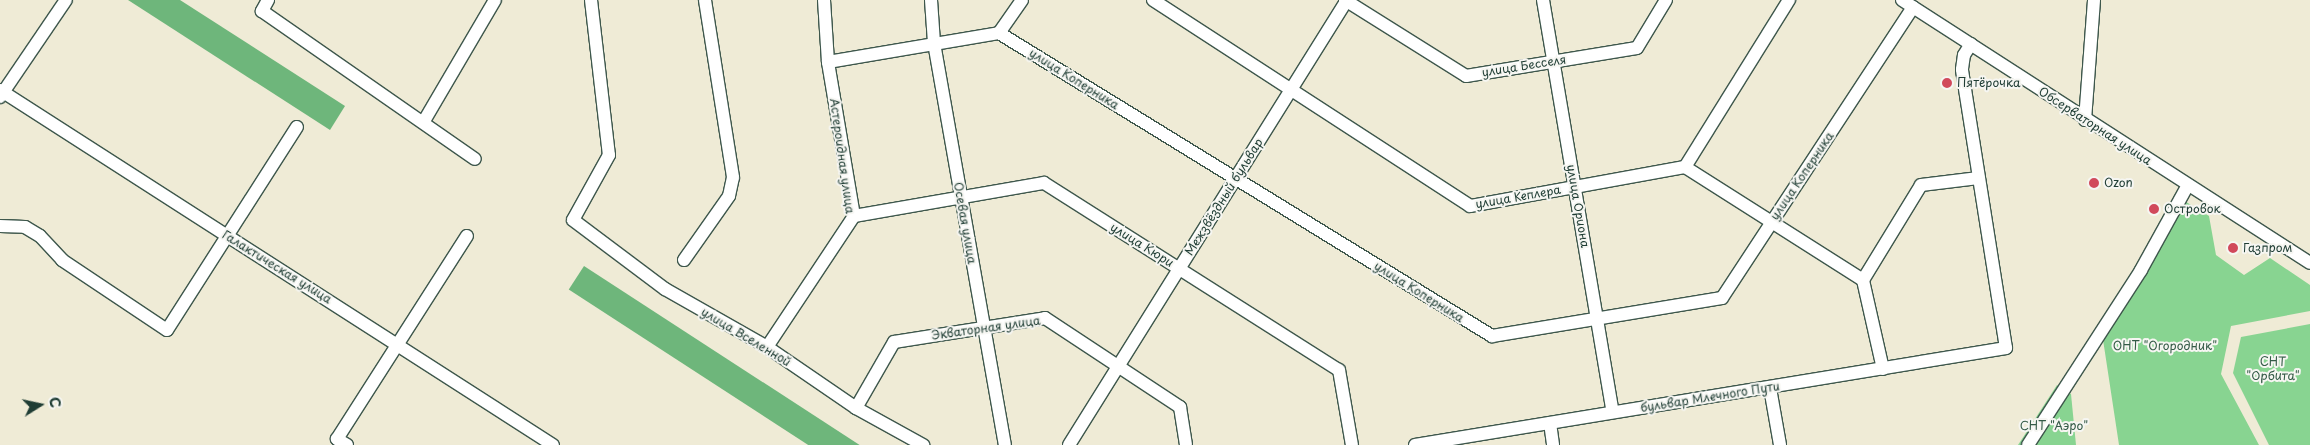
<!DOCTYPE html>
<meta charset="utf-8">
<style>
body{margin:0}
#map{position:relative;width:2310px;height:445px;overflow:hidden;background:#efebd6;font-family:"Playpen Sans",sans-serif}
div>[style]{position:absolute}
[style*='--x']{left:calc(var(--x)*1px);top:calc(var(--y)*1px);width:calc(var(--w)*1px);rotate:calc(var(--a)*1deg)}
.green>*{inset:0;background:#88d491}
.forest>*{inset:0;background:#6eb67b;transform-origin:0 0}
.roads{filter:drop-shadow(1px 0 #3e574c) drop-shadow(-1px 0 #3e574c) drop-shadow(0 1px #3e574c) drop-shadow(0 -1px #3e574c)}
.minor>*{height:12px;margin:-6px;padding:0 6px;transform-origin:6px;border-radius:6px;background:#fff}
.dots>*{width:14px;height:14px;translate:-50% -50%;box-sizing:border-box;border:2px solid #f6f6f2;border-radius:50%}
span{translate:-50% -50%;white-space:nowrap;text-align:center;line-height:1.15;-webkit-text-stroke:4px #f6f6f2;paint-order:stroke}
.street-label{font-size:12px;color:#1f3d34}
.poi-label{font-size:12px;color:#1f3d34}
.left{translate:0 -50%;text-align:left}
.park-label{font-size:12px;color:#345b47}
.north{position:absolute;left:15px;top:380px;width:50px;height:50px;-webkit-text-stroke:4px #f6f6f2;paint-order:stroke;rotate:80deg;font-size:14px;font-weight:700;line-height:20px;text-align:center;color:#1f3d34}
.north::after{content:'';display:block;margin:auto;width:18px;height:22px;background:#1f3d34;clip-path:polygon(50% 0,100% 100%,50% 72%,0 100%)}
</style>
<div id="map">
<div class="green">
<i style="clip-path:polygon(2183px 200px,2209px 216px,2216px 255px,2244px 275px,2270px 258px,2310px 285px,2310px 311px,2231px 326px,2221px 374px,2259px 445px,2119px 445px,2102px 333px)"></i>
<i style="clip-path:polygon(2310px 324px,2310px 445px,2269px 445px,2233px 373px,2241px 337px)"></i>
<i style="clip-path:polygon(2057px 385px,2071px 394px,2076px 445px,2018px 445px)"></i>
</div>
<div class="forest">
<i style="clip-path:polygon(128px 0,180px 0,345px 106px,330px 130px)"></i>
<i style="left:584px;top:266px;width:329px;height:28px;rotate:33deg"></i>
</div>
<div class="roads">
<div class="minor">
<i style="--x:268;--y:0;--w:13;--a:119"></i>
<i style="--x:262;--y:11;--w:259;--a:34.8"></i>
<i style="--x:591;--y:0;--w:156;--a:83.4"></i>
<i style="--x:609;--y:155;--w:74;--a:119"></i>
<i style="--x:573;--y:220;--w:115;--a:36.9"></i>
<i style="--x:665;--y:289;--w:117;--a:29.6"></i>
<i style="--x:767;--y:347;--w:108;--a:34.4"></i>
<i style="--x:856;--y:408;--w:77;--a:28.9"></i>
<i style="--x:931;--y:0;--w:43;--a:86"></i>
<i style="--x:934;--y:43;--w:408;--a:80"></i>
<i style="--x:1153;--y:0;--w:378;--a:33"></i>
<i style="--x:1470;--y:206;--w:219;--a:-10.3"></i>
<i style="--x:1685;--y:167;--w:197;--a:-58.1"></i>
<i style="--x:1345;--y:0;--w:143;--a:32.1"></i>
<i style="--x:1466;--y:76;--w:173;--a:-9.3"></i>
<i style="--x:1637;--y:48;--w:56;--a:-58.9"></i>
<i style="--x:1543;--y:0;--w:418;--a:80.4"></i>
<i style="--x:1902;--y:0;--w:485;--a:32.8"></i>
<i style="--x:999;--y:33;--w:40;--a:-55.1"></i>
<i style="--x:828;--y:62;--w:173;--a:-9.6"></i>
<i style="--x:999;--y:33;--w:579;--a:31.58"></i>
<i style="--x:1492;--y:336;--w:233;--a:-9.4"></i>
<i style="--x:1722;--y:298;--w:348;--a:-56.7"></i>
<i style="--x:0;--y:90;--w:657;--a:32.7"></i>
<i style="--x:0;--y:97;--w:117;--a:-55.8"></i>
<i style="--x:2085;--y:120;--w:120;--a:-85.7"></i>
<i style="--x:424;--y:121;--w:140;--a:-59.6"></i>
<i style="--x:1685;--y:167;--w:211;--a:32.4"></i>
<i style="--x:854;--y:216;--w:193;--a:-9.9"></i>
<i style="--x:1044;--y:183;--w:349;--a:32.4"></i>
<i style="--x:1339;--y:370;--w:76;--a:80.2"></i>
<i style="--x:0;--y:226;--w:25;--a:2"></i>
<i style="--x:25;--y:227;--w:17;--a:31"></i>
<i style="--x:40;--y:236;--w:33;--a:47"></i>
<i style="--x:62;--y:260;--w:126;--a:33.7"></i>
<i style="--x:167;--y:330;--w:241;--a:-57.4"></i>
<i style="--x:684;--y:260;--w:78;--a:-54.9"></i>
<i style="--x:729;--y:196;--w:19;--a:-78"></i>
<i style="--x:733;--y:177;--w:179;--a:-99"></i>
<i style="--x:767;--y:347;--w:157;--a:-56.4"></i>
<i style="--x:854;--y:216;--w:156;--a:-99.6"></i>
<i style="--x:828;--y:62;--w:62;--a:-93.7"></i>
<i style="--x:1883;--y:369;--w:91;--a:-102.7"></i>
<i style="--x:1863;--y:280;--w:111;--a:-58.6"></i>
<i style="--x:1921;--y:185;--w:58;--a:-6.9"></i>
<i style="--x:1770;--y:388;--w:58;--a:80"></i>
<i style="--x:856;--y:408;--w:76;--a:-60.1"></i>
<i style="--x:894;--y:342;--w:153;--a:-9"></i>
<i style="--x:1045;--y:318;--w:162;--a:33.4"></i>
<i style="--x:1180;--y:407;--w:38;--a:81"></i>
<i style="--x:1550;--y:423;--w:22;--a:82"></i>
<i style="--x:347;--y:445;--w:12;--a:-149"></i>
<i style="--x:337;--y:439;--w:241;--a:-57.4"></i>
<i style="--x:1069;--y:445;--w:525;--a:-58.01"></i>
<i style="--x:1415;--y:445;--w:599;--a:-9.32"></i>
<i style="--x:2006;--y:348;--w:282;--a:-99"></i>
<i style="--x:1962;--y:69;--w:14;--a:-82"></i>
<i style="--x:1964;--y:55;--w:13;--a:-58"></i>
<i style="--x:2028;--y:445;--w:208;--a:-57.1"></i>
<i style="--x:2141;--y:270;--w:97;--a:-61.1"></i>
</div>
</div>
<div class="dots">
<i style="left:1947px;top:83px;background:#d1495b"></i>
<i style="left:2094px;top:183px;background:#d1495b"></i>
<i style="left:2154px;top:209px;background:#d1495b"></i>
<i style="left:2233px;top:248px;background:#d1495b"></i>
</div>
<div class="street-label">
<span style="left:1524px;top:66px;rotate:-9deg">улица Бесселя</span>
<span style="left:1074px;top:79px;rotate:32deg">улица Коперника</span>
<span style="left:2095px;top:126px;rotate:33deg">Обсерваторная улица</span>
<span style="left:842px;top:156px;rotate:82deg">Астероидная улица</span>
<span style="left:1802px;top:176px;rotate:-56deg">улица Коперника</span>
<span style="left:1224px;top:197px;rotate:-58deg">Межзвёздный бульвар</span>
<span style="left:1518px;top:197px;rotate:-10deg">улица Кеплера</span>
<span style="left:1578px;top:206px;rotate:80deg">улица Ориона</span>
<span style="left:965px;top:223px;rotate:80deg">Осевая улица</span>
<span style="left:1142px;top:245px;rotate:32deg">улица Кюри</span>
<span style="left:277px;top:267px;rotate:32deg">Галактическая улица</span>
<span style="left:1419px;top:292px;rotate:32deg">улица Коперника</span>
<span style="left:986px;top:328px;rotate:-8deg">Экваторная улица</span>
<span style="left:746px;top:337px;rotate:31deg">улица Вселенной</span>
<span style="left:1710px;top:397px;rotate:-9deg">бульвар Млечного Пути</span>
</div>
<div class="poi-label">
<span class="left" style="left:1957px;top:83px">Пятёрочка</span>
<span class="left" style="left:2104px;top:183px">Ozon</span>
<span class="left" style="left:2164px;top:209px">Островок</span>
<span class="left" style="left:2243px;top:248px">Газпром</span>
</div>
<div class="park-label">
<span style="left:2165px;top:346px">ОНТ "Огородник"</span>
<span style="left:2273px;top:369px">СНТ<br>"Орбита"</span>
<span style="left:2054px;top:426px">СНТ "Аэро"</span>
</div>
<div class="north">С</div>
</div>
